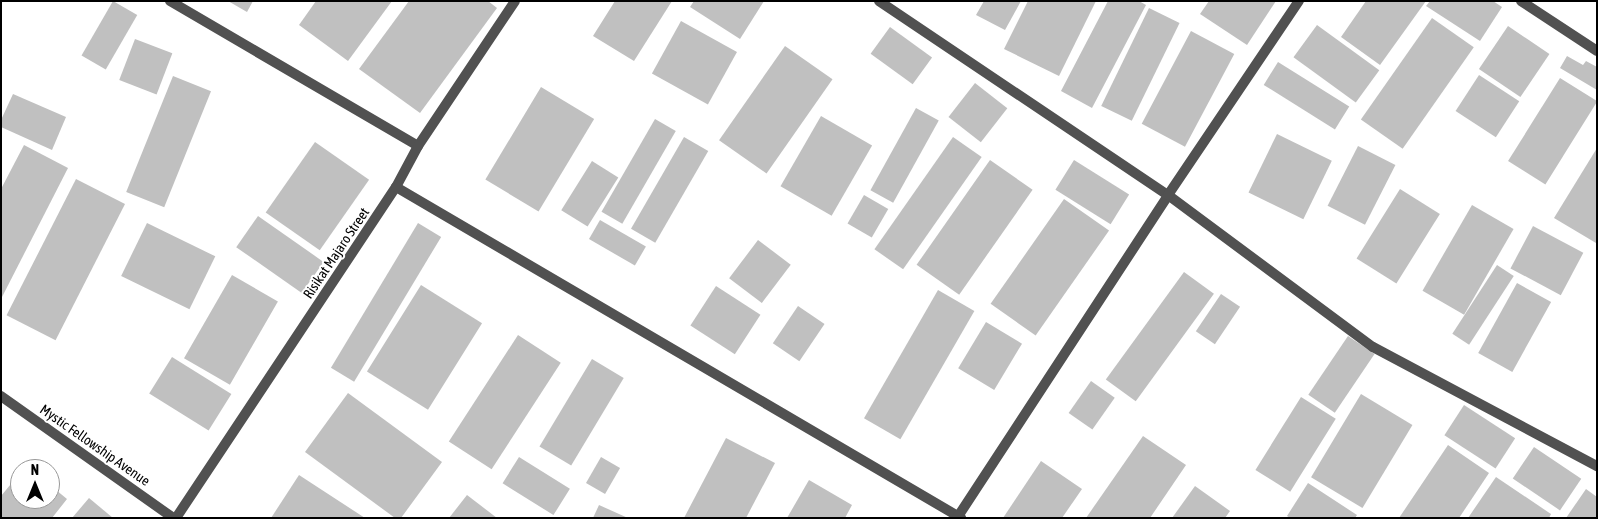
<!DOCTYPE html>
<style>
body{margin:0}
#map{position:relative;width:1598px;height:519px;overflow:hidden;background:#fff;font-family:"Asap Condensed",sans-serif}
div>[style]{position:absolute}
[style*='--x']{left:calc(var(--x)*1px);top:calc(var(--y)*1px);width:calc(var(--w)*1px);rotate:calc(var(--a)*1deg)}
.building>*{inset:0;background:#c0c0c0;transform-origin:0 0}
.minor>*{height:10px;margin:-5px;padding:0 5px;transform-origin:5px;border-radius:5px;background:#515151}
span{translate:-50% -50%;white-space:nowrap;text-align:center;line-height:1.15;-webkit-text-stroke:4px #fff;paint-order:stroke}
.street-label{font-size:14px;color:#000}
.frame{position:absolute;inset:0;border:2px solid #000;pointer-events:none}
.north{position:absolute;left:10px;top:459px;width:50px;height:50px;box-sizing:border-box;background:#fff;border:1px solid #999;border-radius:50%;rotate:0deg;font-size:14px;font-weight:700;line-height:20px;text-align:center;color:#000}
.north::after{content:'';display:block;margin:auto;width:18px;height:22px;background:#000;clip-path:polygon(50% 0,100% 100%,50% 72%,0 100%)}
</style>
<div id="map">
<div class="building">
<i style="left:113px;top:1px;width:28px;height:63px;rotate:30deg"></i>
<i style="clip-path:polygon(228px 1px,253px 1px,247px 12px)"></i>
<i style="clip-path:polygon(316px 1px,392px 1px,348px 61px,299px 25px)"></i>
<i style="clip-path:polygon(409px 1px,488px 1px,497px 8px,420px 113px,359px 69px)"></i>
<i style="clip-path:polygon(615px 1px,672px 1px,634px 61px,593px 36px)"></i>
<i style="clip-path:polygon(694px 1px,764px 1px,740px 39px,690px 7px)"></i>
<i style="clip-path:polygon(984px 1px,1021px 1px,1005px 30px,976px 15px)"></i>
<i style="clip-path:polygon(1028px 1px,1096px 1px,1059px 76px,1004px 49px)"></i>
<i style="clip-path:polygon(1108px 1px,1139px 1px,1146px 5px,1092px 108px,1061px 91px)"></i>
<i style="clip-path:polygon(1209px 1px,1276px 1px,1247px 45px,1200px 14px)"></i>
<i style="clip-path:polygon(1366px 1px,1426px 1px,1380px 65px,1341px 37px)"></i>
<i style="clip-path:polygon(1430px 1px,1493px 1px,1502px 7px,1480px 41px,1426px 6px)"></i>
<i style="left:1149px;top:8px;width:34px;height:109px;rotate:26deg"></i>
<i style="left:1432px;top:18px;width:51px;height:124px;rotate:35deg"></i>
<i style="left:681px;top:21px;width:64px;height:60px;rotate:29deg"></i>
<i style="left:1317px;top:25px;width:77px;height:40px;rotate:36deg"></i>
<i style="left:1508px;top:26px;width:50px;height:52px;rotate:34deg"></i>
<i style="left:890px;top:27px;width:52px;height:33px;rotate:36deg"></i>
<i style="left:1191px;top:31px;width:49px;height:105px;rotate:28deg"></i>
<i style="left:135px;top:39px;width:40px;height:44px;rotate:21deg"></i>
<i style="left:785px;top:46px;width:58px;height:115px;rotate:35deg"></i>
<i style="clip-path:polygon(1567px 56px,1583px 65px,1586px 61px,1597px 67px,1597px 90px,1560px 68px)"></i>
<i style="left:1278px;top:62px;width:84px;height:27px;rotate:32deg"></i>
<i style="left:1479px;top:75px;width:48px;height:43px;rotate:33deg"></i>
<i style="left:173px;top:76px;width:41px;height:125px;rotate:22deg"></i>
<i style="left:1560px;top:78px;width:44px;height:98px;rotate:32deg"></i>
<i style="left:975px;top:83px;width:41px;height:43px;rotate:38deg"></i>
<i style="left:541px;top:87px;width:62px;height:108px;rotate:31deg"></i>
<i style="clip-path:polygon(13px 94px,66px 117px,52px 150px,1px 127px,1px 120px)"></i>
<i style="left:916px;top:108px;width:26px;height:94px;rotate:29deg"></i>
<i style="left:821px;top:116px;width:59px;height:81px;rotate:30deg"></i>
<i style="left:655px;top:119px;width:24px;height:107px;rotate:30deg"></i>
<i style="left:1277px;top:134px;width:61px;height:65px;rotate:26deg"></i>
<i style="left:684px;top:137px;width:28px;height:106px;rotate:30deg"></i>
<i style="left:953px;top:137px;width:35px;height:137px;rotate:35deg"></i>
<i style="left:315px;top:142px;width:66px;height:86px;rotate:35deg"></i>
<i style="clip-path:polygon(24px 145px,68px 168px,1px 299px,1px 189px)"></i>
<i style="left:1358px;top:146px;width:42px;height:67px;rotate:27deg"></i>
<i style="clip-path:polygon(1597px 148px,1597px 242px,1596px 243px,1554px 218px)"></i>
<i style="left:990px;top:160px;width:52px;height:128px;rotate:35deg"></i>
<i style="left:1074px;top:160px;width:65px;height:35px;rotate:32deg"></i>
<i style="left:592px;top:161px;width:31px;height:58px;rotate:32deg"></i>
<i style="left:76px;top:179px;width:55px;height:153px;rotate:27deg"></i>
<i style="left:1400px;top:189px;width:47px;height:82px;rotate:32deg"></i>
<i style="left:864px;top:195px;width:28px;height:33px;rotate:30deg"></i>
<i style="left:1064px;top:199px;width:55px;height:128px;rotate:35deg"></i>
<i style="left:1472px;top:205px;width:48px;height:99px;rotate:30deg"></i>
<i style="left:258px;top:216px;width:80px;height:38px;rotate:35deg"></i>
<i style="left:600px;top:220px;width:53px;height:22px;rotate:30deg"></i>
<i style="left:147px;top:223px;width:76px;height:59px;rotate:26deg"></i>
<i style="left:418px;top:223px;width:27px;height:169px;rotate:31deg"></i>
<i style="left:1533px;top:226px;width:57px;height:48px;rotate:28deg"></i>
<i style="left:758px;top:240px;width:41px;height:48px;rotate:37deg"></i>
<i style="left:1497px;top:265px;width:20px;height:82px;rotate:33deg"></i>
<i style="left:1184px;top:272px;width:37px;height:133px;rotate:36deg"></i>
<i style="left:232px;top:275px;width:53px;height:96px;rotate:30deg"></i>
<i style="left:1517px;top:283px;width:39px;height:80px;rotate:29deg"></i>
<i style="left:421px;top:285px;width:72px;height:102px;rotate:32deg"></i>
<i style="left:716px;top:286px;width:53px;height:47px;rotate:33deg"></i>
<i style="left:938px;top:290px;width:42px;height:148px;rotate:30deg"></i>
<i style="left:1221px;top:294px;width:23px;height:45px;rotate:34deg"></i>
<i style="left:798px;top:306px;width:32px;height:45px;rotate:34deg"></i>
<i style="left:986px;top:322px;width:42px;height:54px;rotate:31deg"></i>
<i style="left:518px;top:335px;width:51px;height:127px;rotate:33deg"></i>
<i style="left:1348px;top:336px;width:32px;height:71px;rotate:34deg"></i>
<i style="left:172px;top:357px;width:70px;height:43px;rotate:32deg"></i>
<i style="left:592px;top:359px;width:37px;height:102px;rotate:31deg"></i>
<i style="left:1091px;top:381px;width:29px;height:39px;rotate:35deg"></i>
<i style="clip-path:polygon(348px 393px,442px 462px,401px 518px,395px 518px,305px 452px)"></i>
<i style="left:1361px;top:394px;width:60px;height:97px;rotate:31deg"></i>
<i style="left:1301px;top:397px;width:41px;height:86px;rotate:32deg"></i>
<i style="left:1464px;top:405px;width:61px;height:36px;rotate:33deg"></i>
<i style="clip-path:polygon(1143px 436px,1186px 465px,1150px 518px,1086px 518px)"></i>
<i style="clip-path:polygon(726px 438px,775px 463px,746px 518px,684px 518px)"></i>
<i style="clip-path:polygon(1448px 445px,1489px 473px,1459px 518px,1399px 518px)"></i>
<i style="left:1534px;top:447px;width:57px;height:38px;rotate:34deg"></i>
<i style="left:519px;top:457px;width:60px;height:31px;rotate:32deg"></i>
<i style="left:601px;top:457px;width:22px;height:30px;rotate:30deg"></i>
<i style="clip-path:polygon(1041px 461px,1082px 489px,1062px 518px,1003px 518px)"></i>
<i style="clip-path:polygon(20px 473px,20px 499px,50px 499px,50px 485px,67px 499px,52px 518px,1px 518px,1px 496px)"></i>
<i style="clip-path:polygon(299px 475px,365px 518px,271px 518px)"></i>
<i style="clip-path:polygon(1496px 477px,1551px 514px,1549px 518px,1468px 518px)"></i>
<i style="clip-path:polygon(809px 480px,852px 505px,845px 518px,787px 518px)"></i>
<i style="clip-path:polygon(1308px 483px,1357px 515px,1355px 518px,1290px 518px,1287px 516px)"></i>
<i style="clip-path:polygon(1195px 486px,1230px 511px,1225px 518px,1172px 518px)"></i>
<i style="clip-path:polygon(1586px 489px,1597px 497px,1597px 518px,1566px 518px)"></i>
<i style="clip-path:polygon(467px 495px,497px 518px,449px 518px)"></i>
<i style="clip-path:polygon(89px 498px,113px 518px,72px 518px)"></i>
<i style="clip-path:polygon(599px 505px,628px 518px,593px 518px)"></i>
</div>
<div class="minor">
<i style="--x:170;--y:1;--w:287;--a:30.3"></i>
<i style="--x:879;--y:1;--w:348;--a:33.9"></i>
<i style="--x:1168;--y:195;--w:255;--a:36.6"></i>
<i style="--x:1373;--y:347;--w:254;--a:28"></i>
<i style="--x:1521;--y:1;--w:91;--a:33.3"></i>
<i style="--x:396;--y:187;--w:655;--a:30.36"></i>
<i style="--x:1;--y:396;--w:211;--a:35.3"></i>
<i style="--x:176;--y:518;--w:397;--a:-56.4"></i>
<i style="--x:396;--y:187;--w:47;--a:-61.8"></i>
<i style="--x:418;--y:146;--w:174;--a:-56.2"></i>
<i style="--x:957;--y:518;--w:386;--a:-56.8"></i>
<i style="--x:1168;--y:195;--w:234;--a:-56"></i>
</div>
<div class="street-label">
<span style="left:336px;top:253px;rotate:-56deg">Risikat Majaro Street</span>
<span style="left:95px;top:445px;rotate:35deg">Mystic Fellowship Avenue</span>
</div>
<div class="frame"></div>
<div class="north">N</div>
</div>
